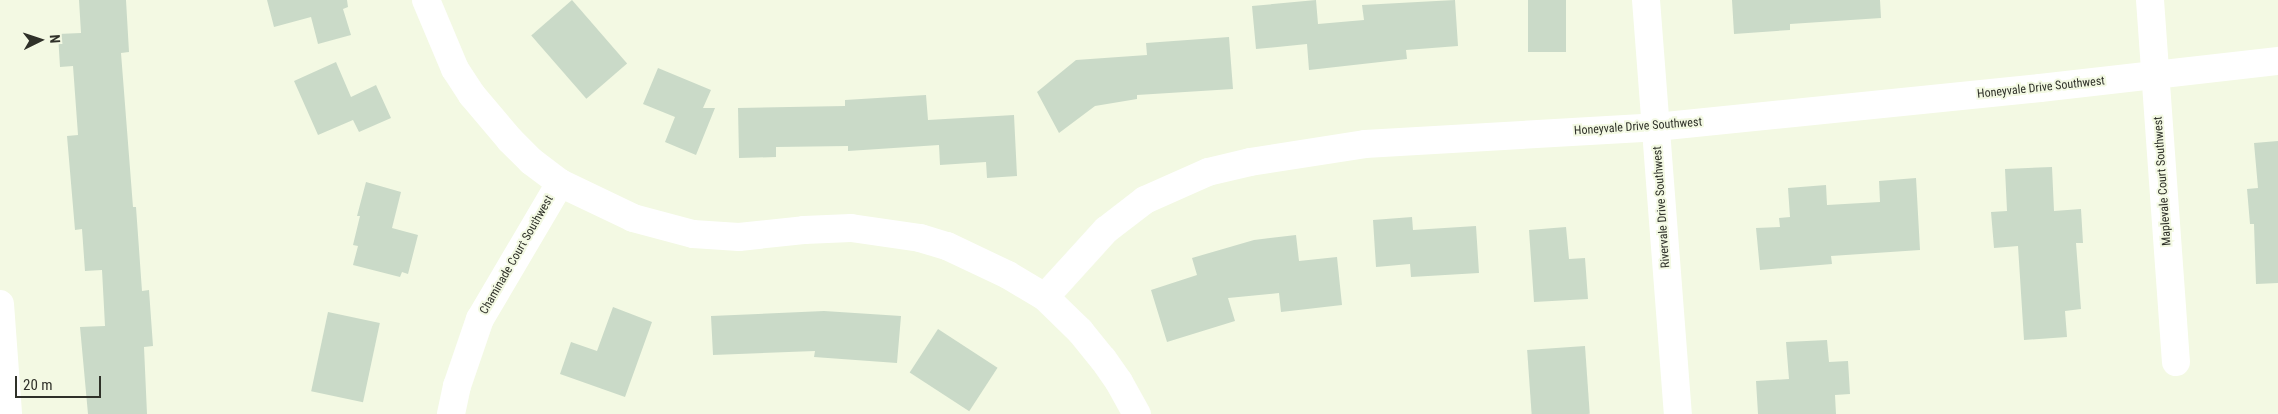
<!DOCTYPE html>
<style>
body{margin:0}
#map{position:relative;width:2278px;height:414px;overflow:hidden;background:#f3f9e3;font-family:"Roboto Condensed",sans-serif}
div>[style]{position:absolute}
[style*='--x']{left:calc(var(--x)*1px);top:calc(var(--y)*1px);width:calc(var(--w)*1px);rotate:calc(var(--a)*1deg)}
.building>*{inset:0;background:#cadac8;transform-origin:0 0}
.minor>*{height:28px;margin:-14px;padding:0 14px;transform-origin:14px;border-radius:14px;background:#fff}
span{translate:-50% -50%;white-space:nowrap;text-align:center;line-height:1.15;-webkit-text-stroke:4px #f3f9e3;paint-order:stroke}
.street-label{font-size:12px;color:#2f3129}
.north{position:absolute;left:15px;top:15px;width:50px;height:50px;-webkit-text-stroke:4px #f3f9e3;paint-order:stroke;rotate:86deg;font-size:14px;font-weight:700;line-height:20px;text-align:center;color:#2f3129}
.north::after{content:'';display:block;margin:auto;width:18px;height:22px;background:#2f3129;clip-path:polygon(50% 0,100% 100%,50% 72%,0 100%)}
.scale{position:absolute;left:15px;top:376px;width:86px;height:22px;box-sizing:border-box;border:2px solid #2f3129;border-top:0;padding-left:6px;font-size:15px;line-height:18px;white-space:nowrap;color:#2f3129;-webkit-text-stroke:4px #f3f9e3;paint-order:stroke}
</style>
<div id="map">
<div class="building">
<i style="clip-path:polygon(79px 0,126px 0,129px 52px,121px 53px,133px 207px,136px 207px,142px 291px,149px 290px,153px 346px,144px 347px,147px 414px,88px 414px,80px 327px,105px 326px,102px 270px,85px 271px,82px 229px,75px 230px,67px 136px,78px 135px,73px 66px,60px 67px,58px 34px,81px 33px)"></i>
<i style="clip-path:polygon(267px 0,347px 0,348px 7px,343px 9px,351px 35px,318px 44px,311px 17px,274px 27px)"></i>
<i style="left:572px;top:0;width:84px;height:54px;rotate:49deg"></i>
<i style="clip-path:polygon(1316px 0,1318px 24px,1364px 20px,1362px 5px,1455px 0,1458px 46px,1406px 50px,1407px 59px,1309px 70px,1307px 44px,1256px 49px,1252px 6px)"></i>
<i style="left:1528px;top:0;width:38px;height:52px"></i>
<i style="clip-path:polygon(1732px 0,1880px 0,1881px 18px,1790px 24px,1790px 30px,1734px 34px)"></i>
<i style="clip-path:polygon(1229px 37px,1233px 89px,1137px 95px,1137px 99px,1095px 106px,1059px 133px,1037px 92px,1076px 60px,1147px 55px,1146px 43px)"></i>
<i style="clip-path:polygon(336px 62px,351px 97px,376px 85px,391px 118px,359px 132px,353px 120px,318px 135px,294px 81px)"></i>
<i style="clip-path:polygon(658px 68px,711px 90px,703px 108px,715px 108px,696px 155px,665px 142px,675px 117px,643px 104px)"></i>
<i style="clip-path:polygon(926px 95px,928px 120px,1014px 115px,1017px 176px,987px 178px,986px 162px,940px 165px,939px 145px,848px 151px,848px 146px,776px 147px,776px 157px,739px 158px,738px 108px,845px 106px,845px 100px)"></i>
<i style="clip-path:polygon(2278px 141px,2278px 283px,2256px 284px,2254px 224px,2250px 224px,2247px 189px,2258px 188px,2254px 143px)"></i>
<i style="clip-path:polygon(2052px 167px,2054px 211px,2081px 209px,2083px 243px,2076px 243px,2081px 309px,2065px 311px,2067px 337px,2024px 340px,2018px 246px,1994px 248px,1991px 212px,2007px 211px,2005px 169px)"></i>
<i style="clip-path:polygon(1916px 178px,1920px 250px,1831px 256px,1832px 264px,1760px 270px,1756px 228px,1780px 227px,1779px 218px,1790px 217px,1788px 188px,1826px 185px,1827px 205px,1880px 202px,1879px 181px)"></i>
<i style="clip-path:polygon(366px 182px,401px 192px,392px 228px,418px 235px,408px 274px,402px 272px,400px 277px,353px 265px,358px 246px,353px 245px,360px 216px,357px 216px)"></i>
<i style="clip-path:polygon(1412px 217px,1413px 230px,1476px 226px,1479px 273px,1411px 277px,1410px 264px,1376px 267px,1373px 220px)"></i>
<i style="clip-path:polygon(1566px 227px,1569px 259px,1585px 258px,1588px 299px,1534px 302px,1529px 230px)"></i>
<i style="clip-path:polygon(1296px 235px,1299px 261px,1337px 257px,1342px 305px,1281px 312px,1279px 293px,1228px 298px,1235px 321px,1167px 342px,1151px 290px,1197px 275px,1192px 258px,1254px 240px)"></i>
<i style="clip-path:polygon(613px 307px,652px 322px,625px 397px,560px 374px,571px 342px,597px 351px)"></i>
<i style="clip-path:polygon(824px 311px,901px 316px,897px 363px,814px 357px,815px 351px,713px 355px,711px 316px)"></i>
<i style="left:328px;top:312px;width:53px;height:81px;rotate:12deg"></i>
<i style="left:938px;top:329px;width:71px;height:52px;rotate:33deg"></i>
<i style="clip-path:polygon(1827px 340px,1829px 362px,1848px 361px,1850px 394px,1835px 395px,1836px 414px,1758px 414px,1756px 381px,1789px 379px,1786px 342px)"></i>
<i style="left:1585px;top:346px;width:68px;height:58px;rotate:86deg"></i>
</div>
<div class="minor">
<i style="--x:426;--y:0;--w:75;--a:67.2"></i>
<i style="--x:455;--y:69;--w:31;--a:57"></i>
<i style="--x:472;--y:95;--w:59;--a:49.8"></i>
<i style="--x:510;--y:140;--w:30;--a:45"></i>
<i style="--x:531;--y:161;--w:36;--a:37"></i>
<i style="--x:560;--y:183;--w:81;--a:25.6"></i>
<i style="--x:633;--y:218;--w:62;--a:14.9"></i>
<i style="--x:693;--y:234;--w:46;--a:3.7"></i>
<i style="--x:739;--y:237;--w:65;--a:-6.1"></i>
<i style="--x:804;--y:230;--w:47;--a:-2.4"></i>
<i style="--x:851;--y:228;--w:70;--a:8.2"></i>
<i style="--x:920;--y:238;--w:28;--a:17"></i>
<i style="--x:947;--y:246;--w:68;--a:25.4"></i>
<i style="--x:1008;--y:275;--w:43;--a:30.7"></i>
<i style="--x:1045;--y:297;--w:49;--a:44.2"></i>
<i style="--x:1080;--y:331;--w:36;--a:51"></i>
<i style="--x:1103;--y:359;--w:28;--a:55"></i>
<i style="--x:1119;--y:382;--w:37;--a:61"></i>
<i style="--x:1646;--y:0;--w:415;--a:85.6"></i>
<i style="--x:2150;--y:0;--w:363;--a:85.9"></i>
<i style="--x:1045;--y:297;--w:91;--a:-47.7"></i>
<i style="--x:1106;--y:230;--w:49;--a:-37.6"></i>
<i style="--x:1145;--y:200;--w:69;--a:-24"></i>
<i style="--x:1208;--y:172;--w:43;--a:-13.4"></i>
<i style="--x:1250;--y:162;--w:116;--a:-8.9"></i>
<i style="--x:1365;--y:144;--w:291;--a:-3.3"></i>
<i style="--x:1656;--y:127;--w:386;--a:-5.8"></i>
<i style="--x:2040;--y:88;--w:240;--a:-6.5"></i>
<i style="--x:0;--y:304;--w:110;--a:85.8"></i>
<i style="--x:451;--y:414;--w:29;--a:-78"></i>
<i style="--x:457;--y:386;--w:71;--a:-71.1"></i>
<i style="--x:480;--y:319;--w:158;--a:-59.5"></i>
</div>
<div class="street-label">
<span style="left:2041px;top:88px;rotate:-6deg">Honeyvale Drive Southwest</span>
<span style="left:1638px;top:127px;rotate:-4deg">Honeyvale Drive Southwest</span>
<span style="left:2163px;top:181px;rotate:-94deg">Maplevale Court Southwest</span>
<span style="left:1662px;top:207px;rotate:-94deg">Rivervale Drive Southwest</span>
<span style="left:517px;top:255px;rotate:-60deg">Chaminade Court Southwest</span>
</div>
<div class="north">N</div>
<div class="scale">20 m</div>
</div>
